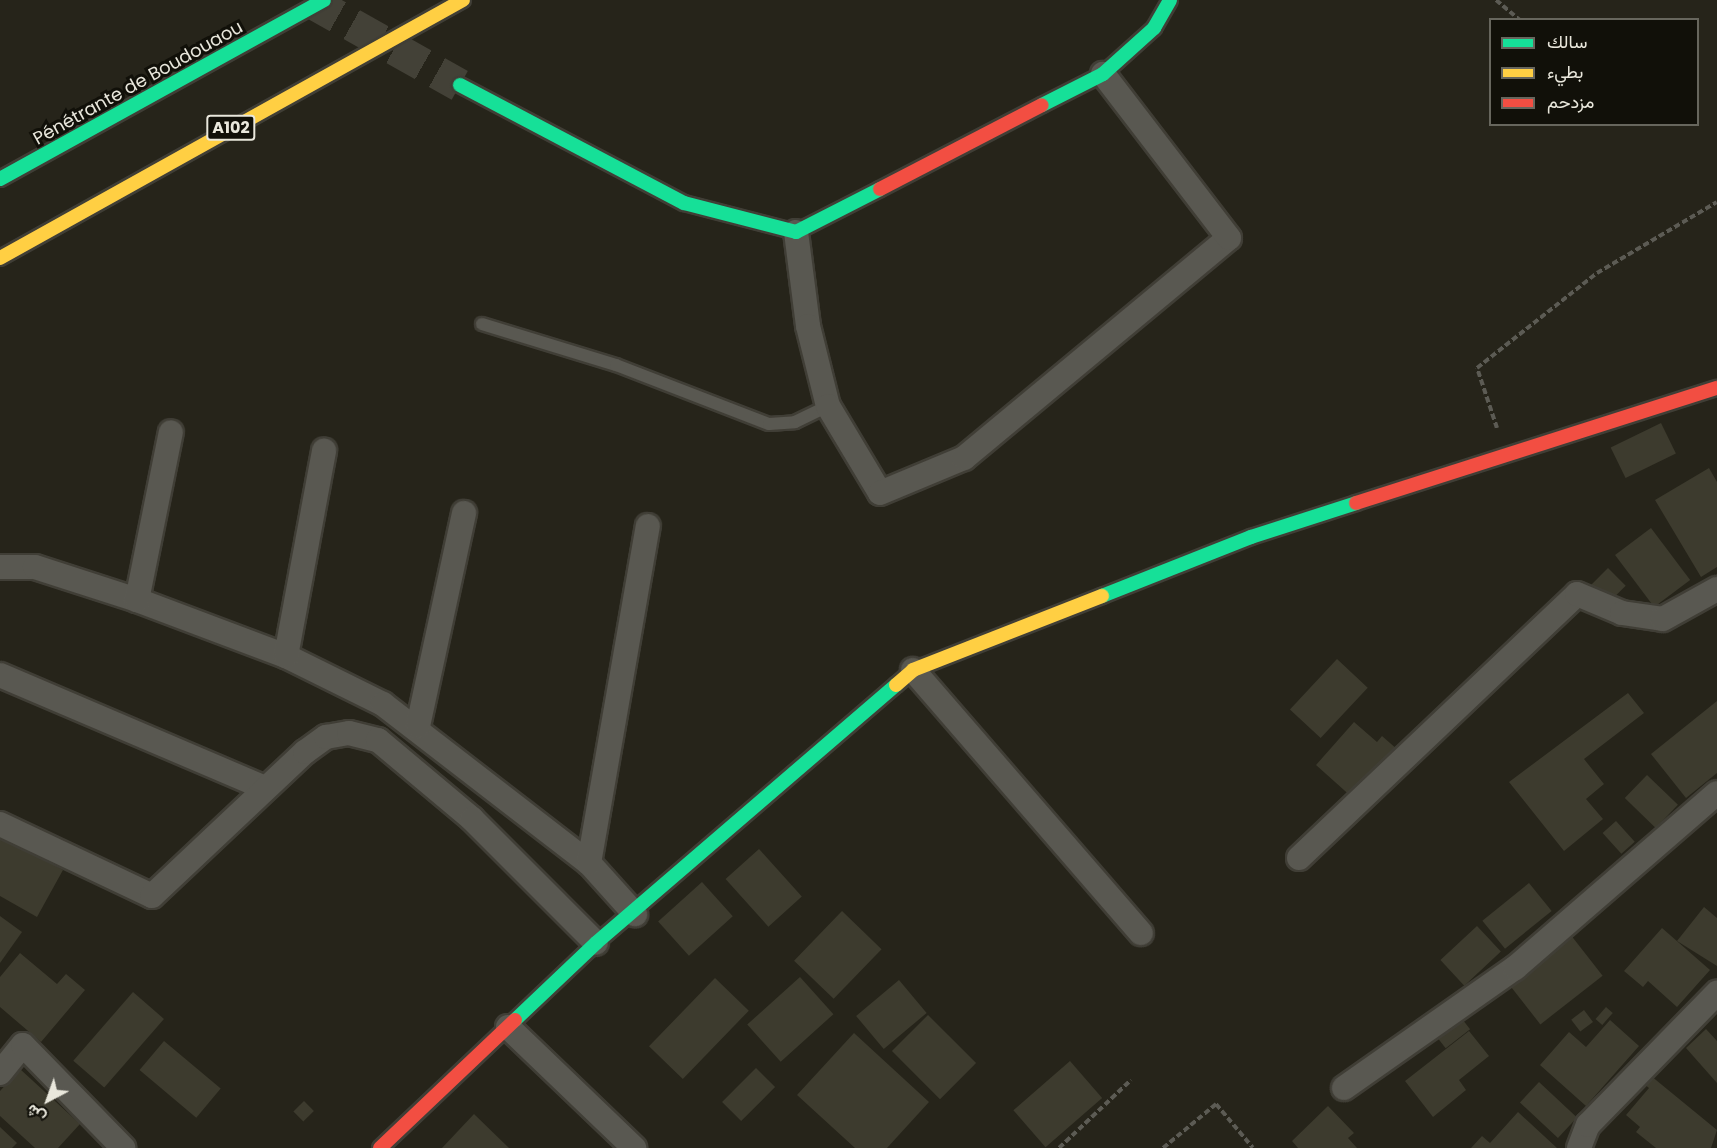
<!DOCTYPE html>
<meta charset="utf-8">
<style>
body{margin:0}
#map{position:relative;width:1717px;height:1148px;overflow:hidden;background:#26241a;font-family:Poppins,Vazirmatn,sans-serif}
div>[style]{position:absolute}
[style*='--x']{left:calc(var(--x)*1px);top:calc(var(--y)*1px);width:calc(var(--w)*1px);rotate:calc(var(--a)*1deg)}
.building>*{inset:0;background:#3d3b2e;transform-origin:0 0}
.secondary-tunnel>*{height:33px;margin-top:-16.5px;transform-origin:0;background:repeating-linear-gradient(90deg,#434137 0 33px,transparent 0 49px)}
.path>*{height:4px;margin-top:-2px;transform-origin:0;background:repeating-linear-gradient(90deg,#5c5b54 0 6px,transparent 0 9px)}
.roads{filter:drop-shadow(2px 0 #403e36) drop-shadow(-2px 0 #403e36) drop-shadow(0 2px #403e36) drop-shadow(0 -2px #403e36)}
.lane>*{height:12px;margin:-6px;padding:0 6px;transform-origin:6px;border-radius:6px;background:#595851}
.street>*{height:24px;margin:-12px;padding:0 12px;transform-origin:12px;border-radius:12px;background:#595851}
.fast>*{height:14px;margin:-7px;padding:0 7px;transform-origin:7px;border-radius:7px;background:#16e098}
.slow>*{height:14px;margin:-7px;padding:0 7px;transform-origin:7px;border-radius:7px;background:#ffcf43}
.jam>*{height:14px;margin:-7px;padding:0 7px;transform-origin:7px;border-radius:7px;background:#f24e42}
span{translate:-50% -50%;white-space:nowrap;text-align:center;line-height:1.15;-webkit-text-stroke:6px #111009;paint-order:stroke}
.shield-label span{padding:2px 4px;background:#111009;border:2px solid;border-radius:4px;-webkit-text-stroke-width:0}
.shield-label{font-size:16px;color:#e9e7dc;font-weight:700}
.street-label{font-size:18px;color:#e9e7dc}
.legend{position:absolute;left:1489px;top:18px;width:210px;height:108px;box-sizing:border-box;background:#111009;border:2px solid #67665d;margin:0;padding:8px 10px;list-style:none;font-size:18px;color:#e9e7dc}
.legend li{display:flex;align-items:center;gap:12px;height:30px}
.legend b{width:30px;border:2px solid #67665d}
.north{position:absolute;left:18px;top:1070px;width:60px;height:60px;-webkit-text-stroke:4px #111009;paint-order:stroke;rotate:221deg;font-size:16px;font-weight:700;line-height:24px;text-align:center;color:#e9e7dc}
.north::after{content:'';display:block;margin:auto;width:21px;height:27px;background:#e9e7dc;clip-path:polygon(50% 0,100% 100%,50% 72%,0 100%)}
</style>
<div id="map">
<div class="building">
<i style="left:1661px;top:423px;width:34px;height:56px;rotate:64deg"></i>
<i style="clip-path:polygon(1709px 468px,1717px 482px,1717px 567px,1701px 577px,1655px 500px)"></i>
<i style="left:1651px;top:528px;width:65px;height:45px;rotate:53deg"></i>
<i style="left:1608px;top:568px;width:25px;height:25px;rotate:45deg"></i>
<i style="left:1337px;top:659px;width:42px;height:69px;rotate:43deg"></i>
<i style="clip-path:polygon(1628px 693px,1644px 713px,1584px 759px,1604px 784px,1586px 799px,1603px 819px,1564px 851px,1509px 782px)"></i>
<i style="clip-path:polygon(1717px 701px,1717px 773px,1686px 798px,1651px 754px)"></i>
<i style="clip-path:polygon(1354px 722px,1377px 742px,1382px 736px,1398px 750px,1354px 799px,1316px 765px)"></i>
<i style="left:1647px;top:775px;width:43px;height:32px;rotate:44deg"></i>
<i style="left:1616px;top:821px;width:28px;height:18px;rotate:48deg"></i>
<i style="clip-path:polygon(0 834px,63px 870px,37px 917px,0 896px)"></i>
<i style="left:759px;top:849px;width:64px;height:45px;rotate:48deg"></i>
<i style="left:702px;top:882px;width:46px;height:59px;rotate:48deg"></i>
<i style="left:1529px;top:883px;width:36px;height:60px;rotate:51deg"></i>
<i style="clip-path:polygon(1704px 907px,1717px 918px,1717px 966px,1677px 941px)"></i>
<i style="left:842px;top:911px;width:55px;height:69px;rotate:44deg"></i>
<i style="clip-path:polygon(0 916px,22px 932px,0 963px)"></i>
<i style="left:1477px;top:926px;width:35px;height:50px;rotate:47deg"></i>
<i style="clip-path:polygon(1662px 928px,1710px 970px,1677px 1007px,1648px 981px,1643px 987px,1624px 971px)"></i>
<i style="left:1570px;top:934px;width:53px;height:79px;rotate:52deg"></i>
<i style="clip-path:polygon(20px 953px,57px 984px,66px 974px,85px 990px,41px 1042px,0 1007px,0 977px)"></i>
<i style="left:800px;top:977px;width:50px;height:71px;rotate:48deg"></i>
<i style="left:715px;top:978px;width:47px;height:95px;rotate:44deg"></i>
<i style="left:899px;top:980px;width:43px;height:56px;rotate:50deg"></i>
<i style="left:133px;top:992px;width:41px;height:91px;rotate:41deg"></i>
<i style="left:1606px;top:1007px;width:9px;height:16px;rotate:41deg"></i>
<i style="left:1584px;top:1010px;width:15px;height:16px;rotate:53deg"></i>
<i style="left:928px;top:1015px;width:68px;height:51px;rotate:45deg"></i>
<i style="left:1459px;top:1015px;width:18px;height:31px;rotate:52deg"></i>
<i style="clip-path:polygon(1610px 1020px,1639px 1046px,1586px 1106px,1540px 1065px,1569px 1032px,1586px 1047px)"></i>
<i style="clip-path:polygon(1706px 1029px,1717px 1041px,1717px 1083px,1686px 1048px)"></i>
<i style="clip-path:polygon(1469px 1031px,1489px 1056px,1459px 1080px,1466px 1090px,1433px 1117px,1405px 1081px)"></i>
<i style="clip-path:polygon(854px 1033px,929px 1102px,887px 1148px,855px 1148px,797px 1095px)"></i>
<i style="left:164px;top:1041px;width:74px;height:38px;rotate:40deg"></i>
<i style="left:1070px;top:1061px;width:49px;height:75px;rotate:49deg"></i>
<i style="left:756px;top:1068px;width:27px;height:48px;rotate:45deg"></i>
<i style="clip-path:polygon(20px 1069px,80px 1124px,58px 1148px,35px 1148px,0 1116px,0 1091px)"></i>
<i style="clip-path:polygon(1645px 1071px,1717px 1130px,1711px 1148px,1656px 1148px,1636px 1132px,1640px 1127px,1626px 1115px,1649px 1088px,1638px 1079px)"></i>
<i style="left:1539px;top:1082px;width:52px;height:28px;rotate:43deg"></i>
<i style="left:304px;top:1101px;width:14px;height:15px;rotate:45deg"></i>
<i style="clip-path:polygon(1328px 1106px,1354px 1133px,1348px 1138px,1357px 1148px,1298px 1148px,1292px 1141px)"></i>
<i style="clip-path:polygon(1518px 1112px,1557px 1148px,1471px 1148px,1482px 1136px,1490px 1143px)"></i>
<i style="clip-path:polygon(474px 1114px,509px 1148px,442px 1148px)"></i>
<i style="clip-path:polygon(0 1127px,17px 1143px,12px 1148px,0 1148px)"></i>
</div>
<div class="secondary-tunnel">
<i style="--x:309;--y:0;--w:173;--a:29.4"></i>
</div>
<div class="path">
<i style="--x:1496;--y:0;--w:31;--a:40"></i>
<i style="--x:1497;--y:428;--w:63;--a:-108.4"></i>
<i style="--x:1477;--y:368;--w:153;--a:-38.4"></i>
<i style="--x:1597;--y:273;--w:139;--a:-30.6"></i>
<i style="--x:1059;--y:1148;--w:99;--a:-43.4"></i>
<i style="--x:1163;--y:1148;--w:69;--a:-39.7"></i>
<i style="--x:1216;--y:1104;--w:57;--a:49.9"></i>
</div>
<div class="roads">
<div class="lane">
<i style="--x:482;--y:324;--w:140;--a:17"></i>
<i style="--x:616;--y:365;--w:164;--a:21.1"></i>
<i style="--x:769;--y:424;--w:26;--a:-4"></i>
<i style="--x:795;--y:422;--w:37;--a:-26"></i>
</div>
<div class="street">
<i style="--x:796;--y:232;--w:95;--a:82.7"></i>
<i style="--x:808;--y:326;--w:82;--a:76"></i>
<i style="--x:828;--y:406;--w:101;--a:59.1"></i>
<i style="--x:880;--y:493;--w:91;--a:-22.6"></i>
<i style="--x:964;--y:458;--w:344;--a:-39.7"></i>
<i style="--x:1229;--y:238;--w:207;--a:-127.5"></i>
<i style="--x:0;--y:567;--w:35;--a:0"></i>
<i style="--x:35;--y:567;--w:107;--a:17.9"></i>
<i style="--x:137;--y:600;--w:159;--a:20.6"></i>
<i style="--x:286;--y:656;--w:108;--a:26.3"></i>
<i style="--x:383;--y:704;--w:260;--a:37.7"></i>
<i style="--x:589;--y:863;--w:69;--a:48"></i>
<i style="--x:137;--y:600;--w:171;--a:-78.6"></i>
<i style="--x:286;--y:656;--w:209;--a:-79.5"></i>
<i style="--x:913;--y:670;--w:348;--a:49.1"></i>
<i style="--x:0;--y:675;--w:285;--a:23.1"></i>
<i style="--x:418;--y:726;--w:218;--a:-77.8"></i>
<i style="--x:0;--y:824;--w:168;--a:25.3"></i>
<i style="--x:152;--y:896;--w:210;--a:-43.3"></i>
<i style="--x:305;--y:752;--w:26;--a:-36"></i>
<i style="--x:326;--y:737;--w:23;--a:-10"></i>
<i style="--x:349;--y:733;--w:30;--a:14"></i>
<i style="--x:378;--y:740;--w:123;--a:40"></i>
<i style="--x:472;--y:819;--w:175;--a:45"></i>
<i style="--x:1299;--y:858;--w:383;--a:-43.5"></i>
<i style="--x:1577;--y:594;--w:49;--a:22.9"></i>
<i style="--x:1622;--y:613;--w:41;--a:8.3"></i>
<i style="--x:1663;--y:619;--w:62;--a:-29.1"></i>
<i style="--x:589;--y:863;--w:342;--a:-80.1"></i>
<i style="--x:508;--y:1027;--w:175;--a:43.8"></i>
<i style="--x:0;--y:1073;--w:36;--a:-51"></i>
<i style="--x:23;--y:1045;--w:144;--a:45.8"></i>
<i style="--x:1344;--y:1088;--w:209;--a:-35.1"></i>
<i style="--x:1515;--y:968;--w:267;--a:-40.9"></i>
<i style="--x:1579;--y:1148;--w:25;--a:-69"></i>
<i style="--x:1588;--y:1125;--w:185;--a:-45.7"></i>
</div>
<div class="fast">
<i style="--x:460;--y:85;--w:253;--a:27.8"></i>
<i style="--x:684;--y:203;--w:116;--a:14.5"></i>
<i style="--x:796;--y:232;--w:94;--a:-27.1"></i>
<i style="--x:1042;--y:105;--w:68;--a:-26.9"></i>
<i style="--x:1103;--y:74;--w:69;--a:-42"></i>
<i style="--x:1154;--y:28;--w:32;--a:-60"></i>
<i style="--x:0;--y:179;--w:370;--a:-28.9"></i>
<i style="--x:1102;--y:596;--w:160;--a:-21.6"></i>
<i style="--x:1251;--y:537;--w:110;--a:-17.9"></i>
<i style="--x:515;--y:1020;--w:112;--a:-43.5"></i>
<i style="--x:596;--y:943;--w:396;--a:-40.7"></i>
</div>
<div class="slow">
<i style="--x:0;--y:258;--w:530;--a:-29.13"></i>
<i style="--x:896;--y:685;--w:23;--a:-41"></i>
<i style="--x:913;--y:670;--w:203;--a:-21.4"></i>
</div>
<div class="jam">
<i style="--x:880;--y:189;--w:182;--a:-27.4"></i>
<i style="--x:1356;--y:503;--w:379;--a:-17.7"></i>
<i style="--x:380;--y:1148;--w:186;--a:-43.5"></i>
</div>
</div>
<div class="shield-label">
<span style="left:231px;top:128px">A102</span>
</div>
<div class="street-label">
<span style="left:138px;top:83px;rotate:-29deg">Pénétrante de Boudouaou</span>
</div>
<ul class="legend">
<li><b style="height:8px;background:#16e098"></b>سالك</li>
<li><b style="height:8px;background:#ffcf43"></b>بطيء</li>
<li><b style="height:8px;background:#f24e42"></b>مزدحم</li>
</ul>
<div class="north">ش</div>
</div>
